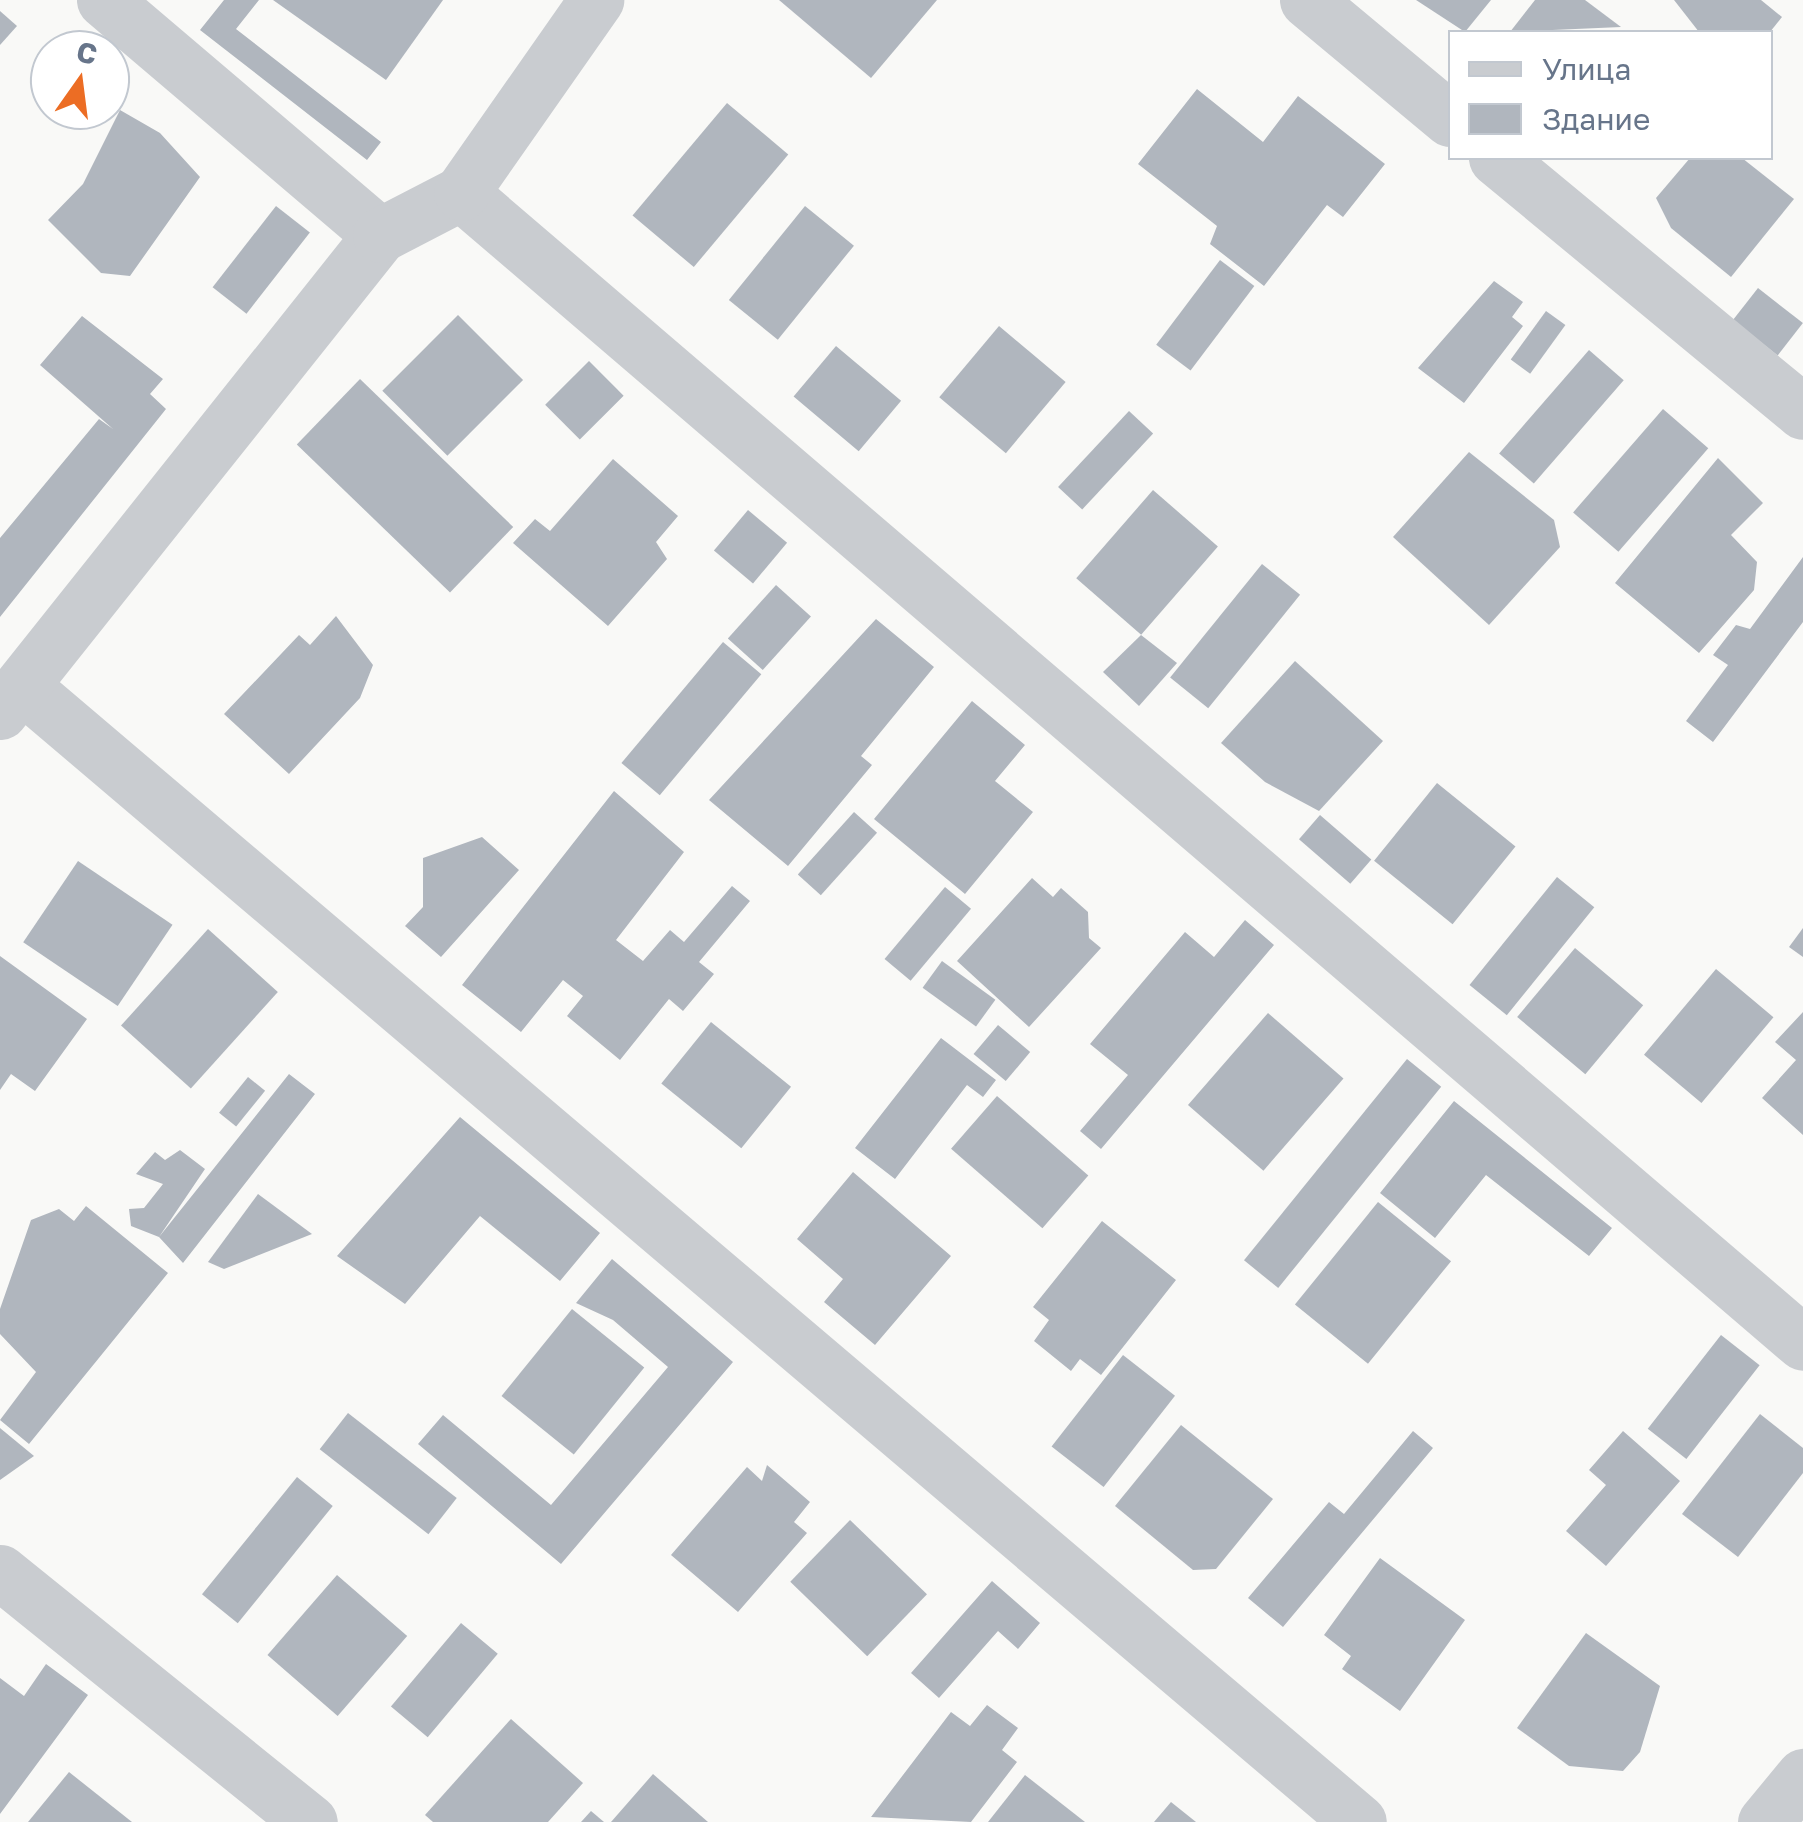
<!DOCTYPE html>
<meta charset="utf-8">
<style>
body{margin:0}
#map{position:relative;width:1803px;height:1822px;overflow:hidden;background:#f9f9f7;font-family:"Golos Text",sans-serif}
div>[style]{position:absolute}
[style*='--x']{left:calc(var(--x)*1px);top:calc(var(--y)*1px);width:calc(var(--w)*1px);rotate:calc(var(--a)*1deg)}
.building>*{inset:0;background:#b0b6be;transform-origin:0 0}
.minor>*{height:55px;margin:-27.5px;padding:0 27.5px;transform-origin:27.5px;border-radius:27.5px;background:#c9ccd0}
.tertiary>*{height:55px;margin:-27.5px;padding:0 27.5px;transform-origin:27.5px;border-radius:27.5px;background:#c9ccd0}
span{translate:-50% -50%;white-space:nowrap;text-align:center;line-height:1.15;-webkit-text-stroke:10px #fff;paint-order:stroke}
.legend{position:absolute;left:1448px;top:30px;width:325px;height:130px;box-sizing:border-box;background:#fff;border:2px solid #c2c8d0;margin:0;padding:12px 18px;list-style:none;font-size:30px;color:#67758a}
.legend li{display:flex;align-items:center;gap:20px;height:50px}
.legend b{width:50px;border:2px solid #c2c8d0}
.north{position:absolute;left:30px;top:30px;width:100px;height:100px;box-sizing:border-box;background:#fff;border:2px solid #c2c8d0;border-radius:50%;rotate:14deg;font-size:28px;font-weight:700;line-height:40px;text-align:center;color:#67758a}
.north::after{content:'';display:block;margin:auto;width:35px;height:45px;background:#ec6d24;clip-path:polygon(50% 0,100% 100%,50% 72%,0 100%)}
</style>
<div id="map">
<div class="building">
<i style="clip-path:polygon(224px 0,259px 0,236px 29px,381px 142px,367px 160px,200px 30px)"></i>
<i style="clip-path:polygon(273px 0,443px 0,386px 80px)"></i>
<i style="clip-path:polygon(779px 0,937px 0,871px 78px)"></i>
<i style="clip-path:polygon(1416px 0,1491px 0,1465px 32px)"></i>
<i style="clip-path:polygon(1535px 0,1585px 0,1621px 27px,1510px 32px)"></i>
<i style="clip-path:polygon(1674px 0,1761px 0,1782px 17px,1770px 32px,1699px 32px)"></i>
<i style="clip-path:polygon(0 11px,17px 26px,0 45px)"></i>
<i style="clip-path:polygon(1197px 89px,1263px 142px,1298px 96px,1385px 164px,1343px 217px,1327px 205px,1264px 286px,1210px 244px,1217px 226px,1138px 164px)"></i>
<i style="left:727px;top:103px;width:80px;height:147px;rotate:40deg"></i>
<i style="clip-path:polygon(120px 110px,160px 133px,200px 177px,130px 276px,101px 273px,48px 220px,83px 184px)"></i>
<i style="clip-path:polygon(1690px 158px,1742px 158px,1794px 199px,1731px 277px,1671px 228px,1656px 198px)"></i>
<i style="left:276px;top:206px;width:43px;height:103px;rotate:38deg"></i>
<i style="left:805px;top:206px;width:63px;height:121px;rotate:39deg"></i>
<i style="left:1220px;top:260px;width:43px;height:106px;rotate:37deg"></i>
<i style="clip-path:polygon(1494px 281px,1523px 302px,1512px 317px,1523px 326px,1464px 403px,1418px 368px)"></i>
<i style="left:1758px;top:288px;width:57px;height:41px;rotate:38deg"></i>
<i style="left:1546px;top:311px;width:24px;height:60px;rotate:36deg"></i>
<i style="left:458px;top:315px;width:92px;height:107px;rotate:45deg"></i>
<i style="clip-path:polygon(82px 316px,163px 379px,150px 394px,166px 409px,0 617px,0 538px,99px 419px,113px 429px,40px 365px)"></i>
<i style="left:999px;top:326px;width:87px;height:93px;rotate:40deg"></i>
<i style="left:836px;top:346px;width:85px;height:66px;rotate:40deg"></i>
<i style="left:1589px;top:350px;width:46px;height:137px;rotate:41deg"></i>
<i style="left:589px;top:361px;width:49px;height:62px;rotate:45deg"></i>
<i style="left:360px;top:379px;width:213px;height:91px;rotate:44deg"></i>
<i style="left:1663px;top:409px;width:60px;height:137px;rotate:41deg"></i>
<i style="left:1129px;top:411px;width:33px;height:104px;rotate:43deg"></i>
<i style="clip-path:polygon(1469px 452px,1554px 520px,1560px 547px,1489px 625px,1393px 537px)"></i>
<i style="clip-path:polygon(1718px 458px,1763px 503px,1731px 535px,1757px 562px,1754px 590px,1699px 653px,1615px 583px)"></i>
<i style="clip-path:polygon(613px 459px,678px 516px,656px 542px,667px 559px,608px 626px,513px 543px,535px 519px,550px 531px)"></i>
<i style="left:1153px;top:490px;width:86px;height:117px;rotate:41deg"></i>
<i style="left:748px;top:510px;width:51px;height:53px;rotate:40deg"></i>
<i style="clip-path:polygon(1803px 557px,1803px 622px,1713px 742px,1686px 721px,1728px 665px,1713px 655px,1736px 625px,1750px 629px)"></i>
<i style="left:1262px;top:564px;width:49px;height:146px;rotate:39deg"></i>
<i style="left:776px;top:585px;width:47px;height:72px;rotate:42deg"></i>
<i style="clip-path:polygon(336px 616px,373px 665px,360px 698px,289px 774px,224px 714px,299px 635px,310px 645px)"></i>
<i style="clip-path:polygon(876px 619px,934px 667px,861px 756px,872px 765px,788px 866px,709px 800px)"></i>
<i style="clip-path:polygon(1141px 635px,1177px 663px,1139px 706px,1103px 672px)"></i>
<i style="left:723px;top:642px;width:50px;height:158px;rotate:40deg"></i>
<i style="clip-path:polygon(1295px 661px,1383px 741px,1319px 811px,1265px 782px,1221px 743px)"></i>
<i style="clip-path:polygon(972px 701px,1025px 745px,995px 781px,1033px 812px,965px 894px,874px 819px)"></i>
<i style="left:1437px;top:783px;width:101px;height:100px;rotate:39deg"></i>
<i style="clip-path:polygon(614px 791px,684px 852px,616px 940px,643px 961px,670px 930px,684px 942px,732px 886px,750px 901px,699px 962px,714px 974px,683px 1011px,669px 999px,620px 1060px,567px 1016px,583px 996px,563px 980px,521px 1032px,462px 985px)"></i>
<i style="left:854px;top:812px;width:31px;height:84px;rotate:42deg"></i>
<i style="left:1320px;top:815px;width:68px;height:32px;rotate:41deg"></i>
<i style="clip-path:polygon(482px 837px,519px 870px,441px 957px,405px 926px,423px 907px,423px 858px)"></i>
<i style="left:78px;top:861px;width:114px;height:98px;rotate:34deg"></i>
<i style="left:1557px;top:877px;width:48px;height:139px;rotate:39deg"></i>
<i style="clip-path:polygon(1032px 878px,1053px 897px,1061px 888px,1088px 912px,1089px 938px,1101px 948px,1029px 1027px,957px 961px)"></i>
<i style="left:945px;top:887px;width:34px;height:94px;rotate:40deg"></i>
<i style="clip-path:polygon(1245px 920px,1274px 945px,1101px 1149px,1080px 1131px,1128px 1075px,1090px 1044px,1185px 932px,1214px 957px)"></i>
<i style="clip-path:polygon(1803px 928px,1803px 957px,1789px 947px)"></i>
<i style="left:208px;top:929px;width:94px;height:130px;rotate:42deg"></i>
<i style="left:1575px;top:948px;width:89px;height:90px;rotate:40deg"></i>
<i style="clip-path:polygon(0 956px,87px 1019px,35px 1091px,11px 1074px,0 1090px)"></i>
<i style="left:942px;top:961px;width:66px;height:33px;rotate:36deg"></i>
<i style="left:1716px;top:969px;width:75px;height:112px;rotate:40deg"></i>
<i style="clip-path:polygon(1803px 1012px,1803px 1135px,1762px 1098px,1796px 1060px,1775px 1042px)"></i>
<i style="left:1268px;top:1013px;width:100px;height:122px;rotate:41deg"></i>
<i style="left:711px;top:1022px;width:103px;height:79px;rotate:39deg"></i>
<i style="left:998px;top:1025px;width:42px;height:38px;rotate:40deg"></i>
<i style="clip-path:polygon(941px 1038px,996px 1080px,983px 1097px,967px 1085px,895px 1179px,855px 1148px)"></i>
<i style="left:1407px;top:1059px;width:44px;height:259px;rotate:39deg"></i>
<i style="clip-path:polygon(289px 1074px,315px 1094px,183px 1263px,159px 1237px,131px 1226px,129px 1209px,144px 1208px,163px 1184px,136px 1174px,155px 1152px,165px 1160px,180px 1150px,205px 1169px,159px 1237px)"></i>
<i style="left:248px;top:1077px;width:22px;height:46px;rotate:39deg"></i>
<i style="left:997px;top:1096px;width:121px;height:70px;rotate:41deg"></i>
<i style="clip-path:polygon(1454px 1101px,1612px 1228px,1589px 1256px,1486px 1175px,1435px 1238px,1380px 1193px)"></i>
<i style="clip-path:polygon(460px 1117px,600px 1233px,560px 1281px,480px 1216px,405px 1304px,337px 1256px)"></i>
<i style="clip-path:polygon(853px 1172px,951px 1256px,875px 1345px,824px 1302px,843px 1279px,797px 1239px)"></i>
<i style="clip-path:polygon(258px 1194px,312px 1234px,224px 1269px,208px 1262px)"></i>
<i style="left:1378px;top:1202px;width:94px;height:132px;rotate:39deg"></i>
<i style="clip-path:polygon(86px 1206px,168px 1273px,29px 1444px,0 1420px,36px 1372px,0 1334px,0 1309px,31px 1220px,59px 1209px,74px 1221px)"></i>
<i style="clip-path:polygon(1102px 1221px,1176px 1280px,1101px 1375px,1080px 1359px,1071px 1371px,1034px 1341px,1049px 1320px,1033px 1307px)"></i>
<i style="clip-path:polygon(612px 1259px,733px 1362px,561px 1564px,418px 1444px,443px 1415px,551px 1505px,668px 1367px,613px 1320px,576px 1303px)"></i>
<i style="left:572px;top:1309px;width:93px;height:112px;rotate:39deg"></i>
<i style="left:1721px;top:1335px;width:49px;height:119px;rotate:38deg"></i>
<i style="left:1123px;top:1355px;width:66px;height:116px;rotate:38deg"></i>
<i style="left:348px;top:1413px;width:138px;height:46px;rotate:38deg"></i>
<i style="clip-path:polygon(1760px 1414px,1803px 1448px,1803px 1473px,1738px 1557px,1682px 1514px)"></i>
<i style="clip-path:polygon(1181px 1425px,1273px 1499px,1216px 1569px,1193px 1570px,1115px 1506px)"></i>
<i style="clip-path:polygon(0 1428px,34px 1456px,0 1480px)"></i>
<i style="clip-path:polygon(1413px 1431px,1433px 1448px,1283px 1627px,1248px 1598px,1329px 1502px,1344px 1514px)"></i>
<i style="clip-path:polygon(1623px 1431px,1680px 1481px,1606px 1566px,1566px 1531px,1606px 1485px,1589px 1470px)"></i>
<i style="clip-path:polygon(767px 1465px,810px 1502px,794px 1522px,807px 1533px,738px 1612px,671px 1555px,747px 1467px,762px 1481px)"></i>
<i style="left:297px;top:1477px;width:46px;height:151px;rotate:39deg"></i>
<i style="left:850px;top:1520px;width:107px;height:86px;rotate:44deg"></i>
<i style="clip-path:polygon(1380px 1558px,1465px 1620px,1400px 1711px,1342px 1669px,1351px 1656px,1324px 1635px)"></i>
<i style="left:337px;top:1575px;width:93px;height:106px;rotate:41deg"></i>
<i style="clip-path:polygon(992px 1581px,1040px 1623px,1018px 1649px,998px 1631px,939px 1698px,911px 1673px)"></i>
<i style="left:461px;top:1623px;width:48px;height:109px;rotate:40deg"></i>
<i style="clip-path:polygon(1586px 1633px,1660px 1686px,1640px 1752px,1623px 1771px,1569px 1766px,1517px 1728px)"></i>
<i style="clip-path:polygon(46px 1664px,88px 1695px,0 1814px,0 1678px,24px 1696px)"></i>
<i style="clip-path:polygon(987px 1705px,1018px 1728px,1002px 1750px,1017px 1762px,971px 1822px,871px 1817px,951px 1712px,970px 1726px)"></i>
<i style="clip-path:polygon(511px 1719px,583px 1783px,548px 1822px,433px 1822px,425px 1815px)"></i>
<i style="clip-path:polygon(69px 1772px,132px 1822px,28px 1822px)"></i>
<i style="clip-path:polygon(653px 1774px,708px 1822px,611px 1822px)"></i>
<i style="clip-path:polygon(1025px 1775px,1085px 1822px,988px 1822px)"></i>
<i style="clip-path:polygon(1171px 1802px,1196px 1822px,1154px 1822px)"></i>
<i style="clip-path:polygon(591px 1811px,604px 1822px,581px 1822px)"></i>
</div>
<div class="minor">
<i style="--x:104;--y:0;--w:362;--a:40.4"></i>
<i style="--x:1307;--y:0;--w:186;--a:39.8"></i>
<i style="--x:1496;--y:158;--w:398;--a:39.6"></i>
<i style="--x:461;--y:193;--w:1767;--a:40.59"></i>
<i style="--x:22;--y:686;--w:1754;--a:40.35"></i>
<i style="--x:0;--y:712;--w:610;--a:-51.46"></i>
<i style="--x:380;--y:235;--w:91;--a:-27.4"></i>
<i style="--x:461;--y:193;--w:236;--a:-55"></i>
<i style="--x:1765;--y:1822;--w:60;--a:-50.4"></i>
</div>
<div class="tertiary">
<i style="--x:0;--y:1572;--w:398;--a:38.9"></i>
</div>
<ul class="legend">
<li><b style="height:12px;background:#c9ccd0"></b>Улица</li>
<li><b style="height:28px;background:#b0b6be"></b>Здание</li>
</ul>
<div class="north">С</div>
</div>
